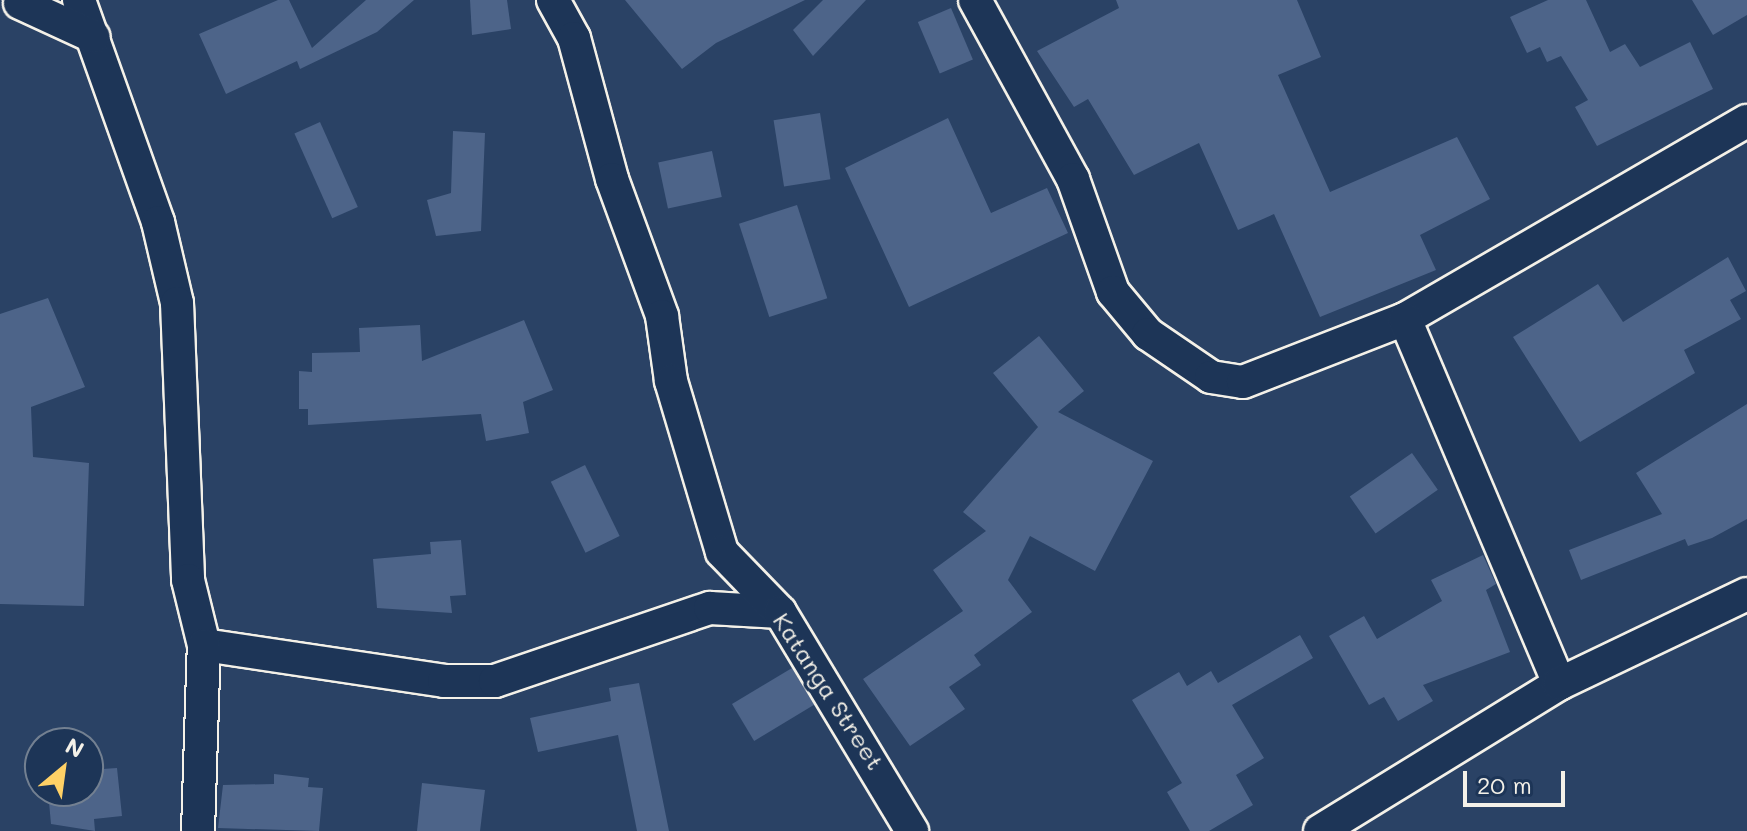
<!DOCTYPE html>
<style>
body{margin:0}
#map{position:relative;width:1747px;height:831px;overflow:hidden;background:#2a4265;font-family:Mali,sans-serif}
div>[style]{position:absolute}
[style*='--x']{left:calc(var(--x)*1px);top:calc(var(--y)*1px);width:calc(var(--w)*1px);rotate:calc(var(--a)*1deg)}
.building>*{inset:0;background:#4d6489;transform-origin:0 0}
.roads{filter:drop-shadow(2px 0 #f4f1e8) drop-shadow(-2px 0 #f4f1e8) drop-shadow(0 2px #f4f1e8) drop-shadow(0 -2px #f4f1e8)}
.minor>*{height:32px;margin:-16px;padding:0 16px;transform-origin:16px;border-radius:16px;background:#1d3557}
span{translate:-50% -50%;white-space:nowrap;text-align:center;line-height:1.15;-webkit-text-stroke:7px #1d3557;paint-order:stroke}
.street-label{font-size:24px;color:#f4f1e8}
.north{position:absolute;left:24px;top:727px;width:80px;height:80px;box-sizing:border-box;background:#1d3557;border:2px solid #738091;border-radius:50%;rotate:29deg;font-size:22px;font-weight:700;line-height:32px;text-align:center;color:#f4f1e8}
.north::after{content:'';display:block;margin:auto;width:28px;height:36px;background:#ffd166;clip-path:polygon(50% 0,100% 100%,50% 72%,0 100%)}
.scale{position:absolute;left:1463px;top:771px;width:102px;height:36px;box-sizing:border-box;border:4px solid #f4f1e8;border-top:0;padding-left:10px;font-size:24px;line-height:28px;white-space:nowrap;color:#f4f1e8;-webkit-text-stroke:6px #1d3557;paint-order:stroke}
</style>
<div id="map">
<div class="building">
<i style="clip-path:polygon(278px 0,289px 0,312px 48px,366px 0,414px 0,377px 32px,300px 69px,297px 61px,226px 94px,199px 34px)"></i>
<i style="clip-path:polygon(470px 0,507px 0,511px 29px,472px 35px)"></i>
<i style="clip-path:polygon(625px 0,805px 0,716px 43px,682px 69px)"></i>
<i style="clip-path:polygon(823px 0,866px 0,813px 56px,793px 30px)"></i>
<i style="clip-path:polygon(1116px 0,1297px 0,1321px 57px,1278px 75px,1330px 192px,1457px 137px,1490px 199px,1420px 235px,1436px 270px,1320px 317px,1274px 214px,1238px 230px,1199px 143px,1134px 175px,1088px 99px,1074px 107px,1037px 51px,1119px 8px)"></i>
<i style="clip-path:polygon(1548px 0,1586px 0,1610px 52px,1625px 44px,1640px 67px,1690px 42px,1713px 89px,1597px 146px,1575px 107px,1588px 100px,1561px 56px,1547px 62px,1540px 47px,1527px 53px,1510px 17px)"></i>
<i style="clip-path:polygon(1692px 0,1747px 0,1747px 15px,1713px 35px)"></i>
<i style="left:951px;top:8px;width:56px;height:36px;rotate:67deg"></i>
<i style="left:820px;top:113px;width:67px;height:47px;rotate:81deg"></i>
<i style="clip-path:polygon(948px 118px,991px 213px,1047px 188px,1068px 233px,909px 307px,845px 168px)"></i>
<i style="left:320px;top:122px;width:93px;height:28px;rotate:66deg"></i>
<i style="clip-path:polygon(453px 131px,485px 133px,481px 231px,436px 236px,427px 200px,451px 193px)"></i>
<i style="left:712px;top:151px;width:47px;height:55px;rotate:78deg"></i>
<i style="left:797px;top:205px;width:98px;height:61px;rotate:72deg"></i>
<i style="clip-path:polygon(1728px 257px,1746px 291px,1730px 300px,1741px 319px,1684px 350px,1695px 373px,1580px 442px,1513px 337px,1598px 284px,1623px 322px)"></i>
<i style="clip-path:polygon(48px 298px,85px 387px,31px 407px,33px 457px,89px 463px,84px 606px,0 604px,0 314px)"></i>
<i style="clip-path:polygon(524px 320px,553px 390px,523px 402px,529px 433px,486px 441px,481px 414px,308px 425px,308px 409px,299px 409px,299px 371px,312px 372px,312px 353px,360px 352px,359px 328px,420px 325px,422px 361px)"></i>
<i style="clip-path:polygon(1039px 336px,1084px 391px,1058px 412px,1153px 461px,1095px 571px,1030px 536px,1008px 580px,1032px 612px,974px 655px,981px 665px,949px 687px,965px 709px,910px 746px,863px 679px,963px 611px,933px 570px,986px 531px,963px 512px,1038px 427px,993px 373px)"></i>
<i style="clip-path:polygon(1747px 404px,1747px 519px,1712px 538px,1688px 546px,1685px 539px,1581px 580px,1569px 550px,1662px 514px,1636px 473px)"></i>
<i style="left:1412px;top:453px;width:45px;height:76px;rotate:55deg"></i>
<i style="left:585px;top:465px;width:79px;height:38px;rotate:64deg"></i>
<i style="clip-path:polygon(461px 540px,466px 595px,450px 596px,452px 613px,377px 608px,373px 559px,431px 554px,430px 542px)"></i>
<i style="clip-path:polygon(1483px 555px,1496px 584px,1486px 590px,1510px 652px,1423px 685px,1433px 701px,1398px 721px,1384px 697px,1369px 705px,1329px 636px,1364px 616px,1377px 639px,1442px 601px,1431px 580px)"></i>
<i style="clip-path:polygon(1300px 635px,1313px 658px,1232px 705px,1264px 758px,1236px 775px,1253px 805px,1209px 831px,1190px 831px,1167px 792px,1182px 783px,1132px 700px,1179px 672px,1187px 686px,1211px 671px,1218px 683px)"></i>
<i style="left:792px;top:668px;width:43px;height:70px;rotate:59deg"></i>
<i style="clip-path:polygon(639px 683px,669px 831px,637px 831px,618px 735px,538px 752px,530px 718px,611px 701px,609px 688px)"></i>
<i style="clip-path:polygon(117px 768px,122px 816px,94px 819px,95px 831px,51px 824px,48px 791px,88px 791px,88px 770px)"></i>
<i style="clip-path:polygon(274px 774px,309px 778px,308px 787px,323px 788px,319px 831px,218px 828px,223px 785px,274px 784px)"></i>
<i style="clip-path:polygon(422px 783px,485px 790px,480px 831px,417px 831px)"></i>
</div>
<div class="roads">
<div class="minor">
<i style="--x:79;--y:0;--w:236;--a:70.4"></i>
<i style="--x:158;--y:222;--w:83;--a:76.8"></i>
<i style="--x:177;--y:303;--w:277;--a:87.7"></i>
<i style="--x:188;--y:580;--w:67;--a:76.2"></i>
<i style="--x:204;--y:645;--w:243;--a:8.5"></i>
<i style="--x:444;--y:681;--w:51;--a:0"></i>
<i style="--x:495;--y:681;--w:227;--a:-18.8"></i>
<i style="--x:710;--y:608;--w:70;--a:3.3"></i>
<i style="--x:553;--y:0;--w:43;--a:61.1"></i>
<i style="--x:574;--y:38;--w:146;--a:74.9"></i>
<i style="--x:612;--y:179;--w:146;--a:69.9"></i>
<i style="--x:662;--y:316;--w:66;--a:82.1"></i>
<i style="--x:671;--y:381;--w:178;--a:73.4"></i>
<i style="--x:722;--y:552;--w:83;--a:46"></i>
<i style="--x:780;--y:612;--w:256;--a:58.9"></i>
<i style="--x:975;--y:0;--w:204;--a:61.3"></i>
<i style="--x:1073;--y:179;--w:120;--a:70.5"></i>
<i style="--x:1113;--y:292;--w:55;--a:50.2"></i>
<i style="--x:1148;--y:334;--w:76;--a:34.3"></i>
<i style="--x:1211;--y:377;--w:32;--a:9"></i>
<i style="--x:1243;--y:382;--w:174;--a:-21.3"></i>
<i style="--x:1405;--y:319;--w:395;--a:-30.1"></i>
<i style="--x:20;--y:3;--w:81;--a:24.7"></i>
<i style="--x:1405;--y:319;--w:396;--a:67.1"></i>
<i style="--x:198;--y:831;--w:186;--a:-88.2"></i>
<i style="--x:1320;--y:831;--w:281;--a:-31.6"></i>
<i style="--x:1559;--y:684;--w:208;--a:-25.6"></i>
</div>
</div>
<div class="street-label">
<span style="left:829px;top:691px;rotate:57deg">Katanga Street</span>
</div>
<div class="north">N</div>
<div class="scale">20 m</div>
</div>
